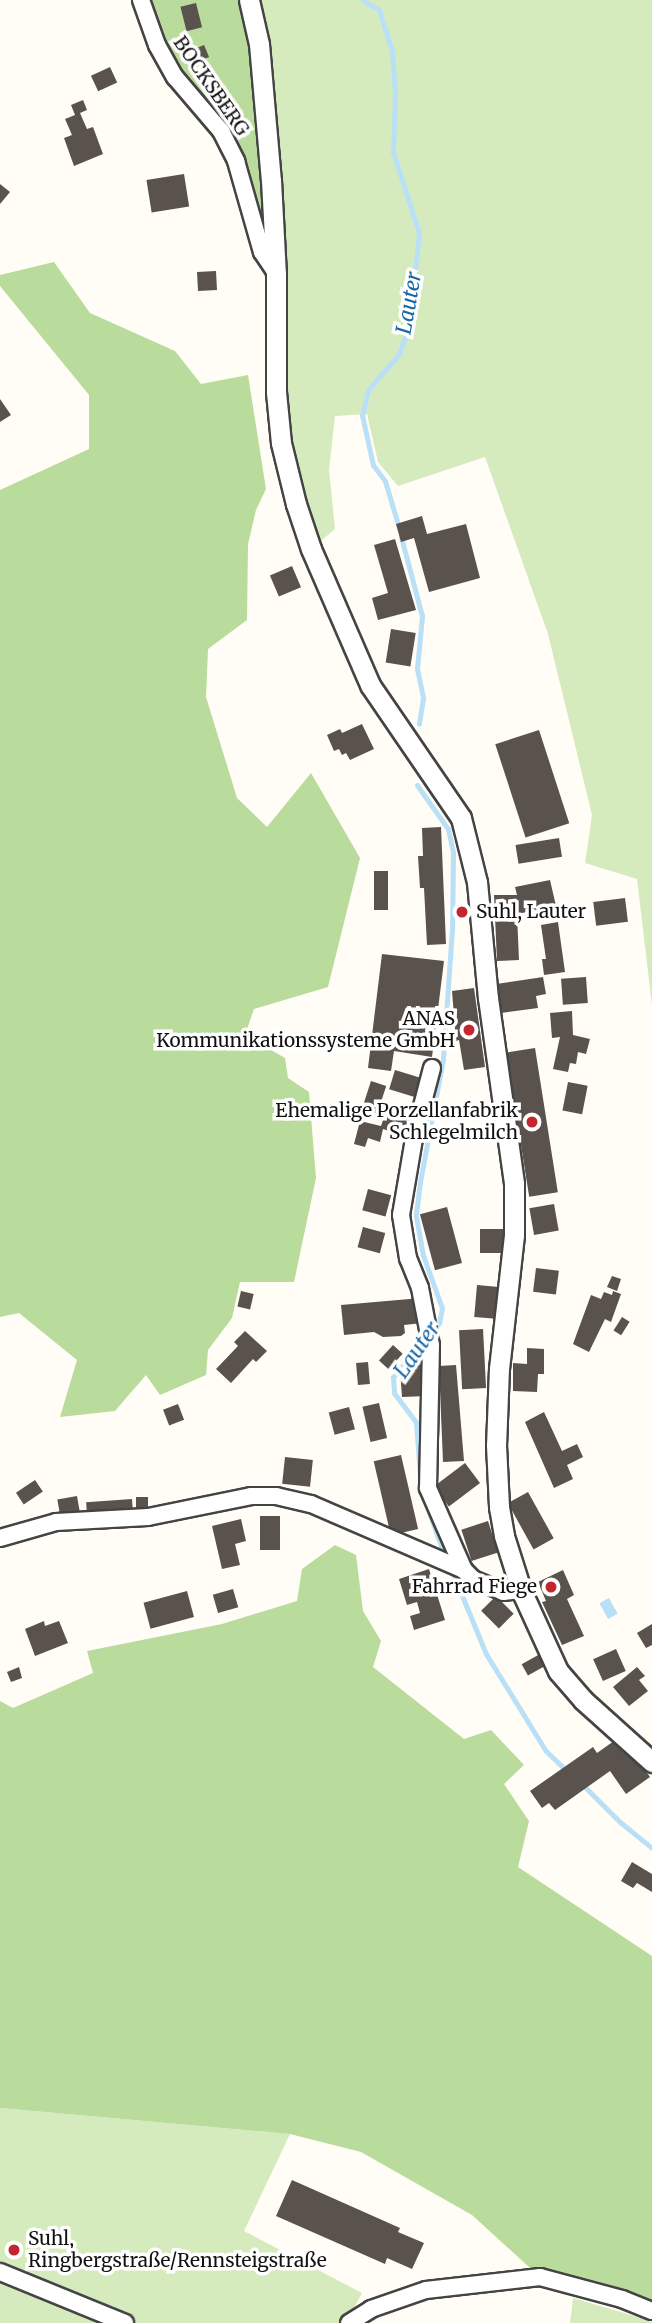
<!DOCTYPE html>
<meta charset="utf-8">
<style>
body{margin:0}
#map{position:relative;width:652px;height:2323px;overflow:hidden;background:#fffdf5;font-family:Merriweather,serif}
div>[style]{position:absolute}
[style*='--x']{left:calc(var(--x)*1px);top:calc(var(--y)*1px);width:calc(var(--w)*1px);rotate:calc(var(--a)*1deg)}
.green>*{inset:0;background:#d5ebbd}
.forest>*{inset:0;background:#b9dc9c}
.water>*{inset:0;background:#b9e0f7;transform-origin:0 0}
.stream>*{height:5px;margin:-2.5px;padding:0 2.5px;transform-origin:2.5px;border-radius:2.5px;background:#b9e0f7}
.building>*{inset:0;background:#5a524d;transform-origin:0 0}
.roads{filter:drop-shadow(2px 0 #444) drop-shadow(-2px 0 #444) drop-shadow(0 2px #444) drop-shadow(0 -2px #444)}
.minor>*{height:16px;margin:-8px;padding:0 8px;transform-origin:8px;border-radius:8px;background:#fff}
.tertiary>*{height:19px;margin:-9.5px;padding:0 9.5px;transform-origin:9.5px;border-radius:9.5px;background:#fff}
.dots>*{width:19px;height:19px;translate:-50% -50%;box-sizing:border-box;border:4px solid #fff;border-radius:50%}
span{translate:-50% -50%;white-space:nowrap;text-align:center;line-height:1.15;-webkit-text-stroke:7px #fff;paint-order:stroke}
.street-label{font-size:19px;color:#111}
.poi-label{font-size:19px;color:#111}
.left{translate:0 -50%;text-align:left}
.right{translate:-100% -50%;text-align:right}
.water-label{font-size:21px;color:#1768a6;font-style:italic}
</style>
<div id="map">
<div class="green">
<i style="clip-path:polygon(249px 0,652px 0,652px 1005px,637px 879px,585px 863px,592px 815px,548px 634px,485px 457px,398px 486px,378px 462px,367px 414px,335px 416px,329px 470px,335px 529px,311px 549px,296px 504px)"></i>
<i style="clip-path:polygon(0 2108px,290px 2134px,244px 2231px,362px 2293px,346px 2323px,0 2323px)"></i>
<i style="clip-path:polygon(573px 2298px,648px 2320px,652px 2323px,570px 2323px)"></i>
</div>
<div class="forest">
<i style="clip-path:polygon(141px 0,249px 0,276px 274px,236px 161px,175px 77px)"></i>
<i style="clip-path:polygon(54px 262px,90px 313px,175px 351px,201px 384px,248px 375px,266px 489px,256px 510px,248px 544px,247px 620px,208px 649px,206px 697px,237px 798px,267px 827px,311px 773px,360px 858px,328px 987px,254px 1009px,245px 1035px,285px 1058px,288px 1078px,309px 1092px,316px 1178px,294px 1282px,240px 1282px,232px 1318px,208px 1350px,206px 1375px,160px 1395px,146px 1375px,115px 1411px,60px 1417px,77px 1360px,19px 1313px,0 1317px,0 490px,89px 449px,89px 395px,0 286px,0 275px)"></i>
<i style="clip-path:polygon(335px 1545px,356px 1555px,363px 1611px,381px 1641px,373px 1667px,464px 1739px,491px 1730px,524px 1765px,504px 1784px,529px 1821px,518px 1867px,652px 1956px,652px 2311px,540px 2277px,472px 2215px,361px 2152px,290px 2134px,0 2108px,0 1701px,13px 1708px,93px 1673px,87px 1651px,222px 1624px,297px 1601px,302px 1569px)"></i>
</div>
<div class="water">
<i style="left:609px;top:1598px;width:18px;height:11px;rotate:61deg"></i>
</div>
<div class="stream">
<i style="--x:363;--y:0;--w:19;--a:32"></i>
<i style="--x:379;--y:10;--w:43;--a:72.4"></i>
<i style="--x:392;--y:51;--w:42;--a:85.9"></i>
<i style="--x:395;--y:93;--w:59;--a:91.9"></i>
<i style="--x:393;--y:152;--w:85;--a:72.2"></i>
<i style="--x:419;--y:233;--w:95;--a:96.1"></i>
<i style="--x:409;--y:327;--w:30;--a:111"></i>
<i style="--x:398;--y:355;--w:46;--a:130.6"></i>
<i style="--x:368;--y:390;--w:26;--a:103"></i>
<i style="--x:362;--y:415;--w:51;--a:77.6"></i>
<i style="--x:373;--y:465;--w:20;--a:53"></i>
<i style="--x:385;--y:481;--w:49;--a:73.4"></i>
<i style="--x:401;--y:537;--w:82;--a:75.1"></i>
<i style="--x:422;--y:616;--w:53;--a:95.4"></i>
<i style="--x:417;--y:669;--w:30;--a:78"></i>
<i style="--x:423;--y:698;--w:26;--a:99"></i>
<i style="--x:417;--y:785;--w:54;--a:54.8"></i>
<i style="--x:448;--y:829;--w:24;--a:78"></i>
<i style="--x:453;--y:852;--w:77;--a:90.7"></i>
<i style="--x:452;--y:929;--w:130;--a:94"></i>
<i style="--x:443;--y:1059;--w:125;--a:100.6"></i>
<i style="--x:420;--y:1182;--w:34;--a:97"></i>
<i style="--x:416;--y:1216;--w:40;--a:80"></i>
<i style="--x:423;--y:1255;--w:56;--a:70.3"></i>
<i style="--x:442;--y:1308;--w:15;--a:101"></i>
<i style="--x:439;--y:1323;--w:11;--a:131"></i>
<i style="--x:425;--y:1339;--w:50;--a:130.1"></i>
<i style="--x:393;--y:1377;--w:16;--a:86"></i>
<i style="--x:394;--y:1393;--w:36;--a:53"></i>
<i style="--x:416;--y:1422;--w:68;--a:85.8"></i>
<i style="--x:421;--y:1490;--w:71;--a:70.3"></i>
<i style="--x:451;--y:1569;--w:92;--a:67.6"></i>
<i style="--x:486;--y:1654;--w:114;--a:58.3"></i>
<i style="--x:546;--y:1751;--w:29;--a:44"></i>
<i style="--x:582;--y:1784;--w:54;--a:45"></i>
<i style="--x:620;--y:1822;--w:41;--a:39.1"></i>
</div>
<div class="building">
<i style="left:196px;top:3px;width:25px;height:16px;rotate:76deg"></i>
<i style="left:204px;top:45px;width:13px;height:11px;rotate:67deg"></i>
<i style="left:110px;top:67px;width:17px;height:21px;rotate:65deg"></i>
<i style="clip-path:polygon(83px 100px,87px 110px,80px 113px,87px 129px,93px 127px,103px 154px,74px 166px,64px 138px,72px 135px,65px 119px,75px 115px,71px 105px)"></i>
<i style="left:184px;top:174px;width:33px;height:38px;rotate:81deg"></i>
<i style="clip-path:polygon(0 184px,10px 192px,0 204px)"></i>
<i style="left:216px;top:271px;width:19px;height:19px;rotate:87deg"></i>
<i style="clip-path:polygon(0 399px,11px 415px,0 422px)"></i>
<i style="clip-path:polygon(422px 516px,427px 534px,466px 524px,480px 578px,429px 592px,414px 538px,401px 542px,396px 524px)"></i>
<i style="clip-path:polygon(395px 539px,416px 610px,378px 620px,372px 598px,388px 593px,374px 545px)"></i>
<i style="left:292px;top:566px;width:23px;height:24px;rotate:67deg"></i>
<i style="left:391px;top:629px;width:25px;height:34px;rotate:9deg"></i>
<i style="clip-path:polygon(362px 724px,374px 749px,350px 760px,346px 753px,342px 755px,339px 749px,334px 751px,327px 735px,340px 729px,342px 733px)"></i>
<i style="left:539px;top:730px;width:98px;height:46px;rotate:72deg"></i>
<i style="clip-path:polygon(441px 827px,446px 944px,427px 945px,424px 888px,420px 888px,418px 856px,423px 856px,422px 828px)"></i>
<i style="left:559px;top:838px;width:19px;height:44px;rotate:81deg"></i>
<i style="left:374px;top:871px;width:14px;height:39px"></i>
<i style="clip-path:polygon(550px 880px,556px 906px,517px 914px,519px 960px,497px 961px,494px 895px,517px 895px,515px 887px)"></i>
<i style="left:625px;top:898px;width:24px;height:32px;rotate:83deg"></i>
<i style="clip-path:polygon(558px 922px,565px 972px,544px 975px,542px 959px,546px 959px,541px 925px)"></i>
<i style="clip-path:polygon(382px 954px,444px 961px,432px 1057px,394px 1051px,391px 1071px,368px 1068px)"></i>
<i style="clip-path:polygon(543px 977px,546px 994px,536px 996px,538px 1008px,501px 1013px,496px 984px)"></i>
<i style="left:586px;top:977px;width:26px;height:25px;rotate:86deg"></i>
<i style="clip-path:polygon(474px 988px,485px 1067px,464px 1070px,459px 1040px,456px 1041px,452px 991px)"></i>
<i style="clip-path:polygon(572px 1011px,573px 1035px,590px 1039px,586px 1054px,578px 1052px,576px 1064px,570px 1063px,568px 1072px,553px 1069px,560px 1037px,552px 1038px,550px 1013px)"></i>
<i style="left:535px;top:1048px;width:146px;height:29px;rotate:81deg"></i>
<i style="left:395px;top:1070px;width:30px;height:20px;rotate:17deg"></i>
<i style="left:371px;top:1081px;width:16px;height:29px;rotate:18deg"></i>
<i style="left:568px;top:1082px;width:20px;height:29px;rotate:11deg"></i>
<i style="clip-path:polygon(389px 1103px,416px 1112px,408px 1137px,383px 1129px,380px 1142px,368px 1138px,365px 1147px,354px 1144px,360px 1121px,381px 1126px)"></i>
<i style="left:368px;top:1189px;width:24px;height:22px;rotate:15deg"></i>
<i style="left:554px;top:1204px;width:27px;height:25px;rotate:80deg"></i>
<i style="left:447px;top:1207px;width:58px;height:28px;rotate:75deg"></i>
<i style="left:363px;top:1227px;width:23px;height:21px;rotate:15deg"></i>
<i style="left:480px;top:1229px;width:25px;height:24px"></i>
<i style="left:536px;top:1268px;width:23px;height:24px;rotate:7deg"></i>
<i style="clip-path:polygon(612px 1276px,621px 1279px,617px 1291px,607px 1287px)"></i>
<i style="left:477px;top:1285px;width:22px;height:32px;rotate:5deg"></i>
<i style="left:241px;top:1291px;width:13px;height:16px;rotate:13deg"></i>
<i style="clip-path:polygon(613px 1291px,621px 1294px,611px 1322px,605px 1319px,589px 1352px,573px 1344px,591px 1295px,601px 1299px,604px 1292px,612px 1295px)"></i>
<i style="clip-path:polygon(421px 1298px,423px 1323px,404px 1325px,405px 1333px,401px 1336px,383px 1337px,374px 1332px,344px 1335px,341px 1305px)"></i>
<i style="left:622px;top:1317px;width:9px;height:16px;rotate:32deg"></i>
<i style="left:483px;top:1329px;width:59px;height:24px;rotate:87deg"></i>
<i style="clip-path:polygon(245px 1331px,267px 1351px,256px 1362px,253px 1359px,231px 1383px,216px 1369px,238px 1346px,234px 1342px)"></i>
<i style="left:393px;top:1345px;width:13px;height:21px;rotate:42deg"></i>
<i style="clip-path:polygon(527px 1348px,544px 1349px,544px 1374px,538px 1374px,537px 1392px,513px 1391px,513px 1363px,527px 1364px)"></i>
<i style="left:368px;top:1362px;width:22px;height:12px;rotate:85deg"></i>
<i style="clip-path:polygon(425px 1363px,427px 1396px,402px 1397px,400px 1370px,408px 1369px,408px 1364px)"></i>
<i style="clip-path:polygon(456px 1365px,464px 1461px,443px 1462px,439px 1366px)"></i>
<i style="left:379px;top:1403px;width:36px;height:17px;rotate:77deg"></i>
<i style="left:178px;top:1404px;width:17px;height:16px;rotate:69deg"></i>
<i style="left:349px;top:1407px;width:23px;height:21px;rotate:75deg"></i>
<i style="clip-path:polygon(544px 1412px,562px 1451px,577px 1444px,583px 1457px,567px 1465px,573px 1479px,554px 1488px,525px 1422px)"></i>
<i style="left:401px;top:1455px;width:76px;height:28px;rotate:77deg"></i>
<i style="left:285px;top:1457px;width:28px;height:27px;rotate:6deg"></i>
<i style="left:465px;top:1463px;width:25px;height:39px;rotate:53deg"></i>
<i style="left:35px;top:1480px;width:14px;height:23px;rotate:56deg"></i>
<i style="left:528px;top:1492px;width:53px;height:23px;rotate:61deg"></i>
<i style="left:77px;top:1496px;width:17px;height:20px;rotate:80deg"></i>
<i style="left:136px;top:1497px;width:12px;height:16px"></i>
<i style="left:132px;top:1499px;width:15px;height:46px;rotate:86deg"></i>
<i style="left:260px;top:1516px;width:20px;height:34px"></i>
<i style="clip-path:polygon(241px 1519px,246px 1541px,235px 1544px,240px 1565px,222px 1569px,212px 1526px)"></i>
<i style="left:488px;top:1521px;width:33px;height:28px;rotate:72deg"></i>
<i style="clip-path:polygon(429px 1569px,445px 1620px,414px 1630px,410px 1616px,420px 1613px,417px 1602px,407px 1605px,399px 1579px)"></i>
<i style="clip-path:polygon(563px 1570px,574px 1595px,567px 1599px,584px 1636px,562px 1645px,542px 1602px,546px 1601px,538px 1582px)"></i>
<i style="left:233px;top:1589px;width:19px;height:21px;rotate:74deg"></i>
<i style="left:187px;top:1591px;width:27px;height:45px;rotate:75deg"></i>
<i style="left:496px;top:1596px;width:25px;height:21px;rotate:45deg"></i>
<i style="clip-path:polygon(44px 1621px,45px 1626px,59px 1621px,68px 1643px,35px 1656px,25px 1629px)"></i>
<i style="clip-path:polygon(652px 1624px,652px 1645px,646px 1648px,637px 1633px)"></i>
<i style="left:616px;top:1649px;width:24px;height:25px;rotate:66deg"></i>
<i style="left:540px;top:1654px;width:13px;height:21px;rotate:61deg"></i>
<i style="clip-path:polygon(19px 1667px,22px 1678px,11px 1682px,7px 1672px)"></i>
<i style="clip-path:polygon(637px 1667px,645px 1676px,639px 1680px,648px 1691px,629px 1706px,613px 1687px)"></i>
<i style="clip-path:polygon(621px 1736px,650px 1777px,626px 1794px,610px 1771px,555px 1810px,549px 1803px,542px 1808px,530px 1791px,593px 1747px,597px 1753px)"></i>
<i style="clip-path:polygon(632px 1862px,652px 1874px,652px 1892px,637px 1883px,633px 1888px,621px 1881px)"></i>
<i style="clip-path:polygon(292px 2180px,400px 2228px,398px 2232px,424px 2243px,412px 2269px,387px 2258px,385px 2264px,276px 2216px)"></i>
</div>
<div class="roads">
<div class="minor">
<i style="--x:141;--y:0;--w:48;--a:70.4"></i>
<i style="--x:157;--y:45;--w:37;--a:61"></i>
<i style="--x:175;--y:77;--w:71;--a:49.6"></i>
<i style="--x:221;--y:131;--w:34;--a:63"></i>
<i style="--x:236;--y:161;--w:95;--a:74.1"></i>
<i style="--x:262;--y:252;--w:25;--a:56"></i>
<i style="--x:432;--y:1068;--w:67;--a:104.7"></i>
<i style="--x:415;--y:1133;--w:83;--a:99.7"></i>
<i style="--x:401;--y:1215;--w:44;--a:80.8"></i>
<i style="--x:408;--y:1258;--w:32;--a:68"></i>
<i style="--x:420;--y:1288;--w:58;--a:79.1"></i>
<i style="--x:431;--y:1345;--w:143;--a:91.2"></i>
<i style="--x:428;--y:1488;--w:90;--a:66.3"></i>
<i style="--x:0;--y:1538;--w:58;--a:-15.9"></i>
<i style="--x:56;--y:1522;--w:92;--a:-3.1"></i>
<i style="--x:148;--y:1517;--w:105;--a:-11.5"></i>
<i style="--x:251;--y:1496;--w:25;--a:0"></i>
<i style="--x:276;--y:1496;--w:36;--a:13"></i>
<i style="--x:311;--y:1504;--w:167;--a:23.3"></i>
<i style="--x:464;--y:1570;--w:13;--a:45"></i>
<i style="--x:473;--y:1579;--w:33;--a:23"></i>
<i style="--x:503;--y:1592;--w:18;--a:-6"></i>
<i style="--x:0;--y:2272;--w:135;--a:22.2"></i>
<i style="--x:349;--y:2323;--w:26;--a:-32"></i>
<i style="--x:371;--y:2309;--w:58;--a:-19.1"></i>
<i style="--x:426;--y:2290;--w:115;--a:-6.5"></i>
<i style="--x:540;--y:2277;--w:85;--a:15"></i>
<i style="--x:622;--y:2299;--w:32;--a:22"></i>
</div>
<div class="tertiary">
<i style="--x:249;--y:0;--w:45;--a:77.2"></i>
<i style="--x:259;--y:44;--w:137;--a:85"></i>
<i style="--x:271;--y:180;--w:94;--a:87"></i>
<i style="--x:276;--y:274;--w:118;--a:90"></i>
<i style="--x:276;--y:392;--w:51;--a:84.4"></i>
<i style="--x:281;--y:443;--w:63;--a:76.2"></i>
<i style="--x:296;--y:504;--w:47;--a:71.6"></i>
<i style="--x:311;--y:549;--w:148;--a:66.5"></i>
<i style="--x:370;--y:685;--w:161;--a:55.6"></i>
<i style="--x:461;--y:818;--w:66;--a:76"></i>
<i style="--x:477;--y:882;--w:117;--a:84.6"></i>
<i style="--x:488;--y:998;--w:188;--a:82"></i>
<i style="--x:514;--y:1184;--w:51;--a:90"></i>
<i style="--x:514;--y:1235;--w:134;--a:96.4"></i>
<i style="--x:499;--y:1368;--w:77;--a:92.2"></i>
<i style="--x:496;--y:1445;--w:62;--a:87.2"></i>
<i style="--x:499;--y:1507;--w:29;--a:80"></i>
<i style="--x:504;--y:1536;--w:57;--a:72.5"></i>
<i style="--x:521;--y:1590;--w:89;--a:65.4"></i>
<i style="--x:558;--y:1671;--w:38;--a:49"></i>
<i style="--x:583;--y:1700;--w:93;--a:41.9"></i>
</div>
</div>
<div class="dots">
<i style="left:462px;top:912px;background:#c4262e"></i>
<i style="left:469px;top:1030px;background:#c4262e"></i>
<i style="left:532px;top:1122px;background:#c4262e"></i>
<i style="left:551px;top:1587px;background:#c4262e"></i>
<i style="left:14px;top:2250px;background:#c4262e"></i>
</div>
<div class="street-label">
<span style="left:211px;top:86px;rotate:55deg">BOCKSBERG</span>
</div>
<div class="poi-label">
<span class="left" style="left:476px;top:912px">Suhl, Lauter</span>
<span class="right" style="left:455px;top:1030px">ANAS<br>Kommunikationssysteme GmbH</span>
<span class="right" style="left:518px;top:1122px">Ehemalige Porzellanfabrik<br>Schlegelmilch</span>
<span class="right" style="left:537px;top:1587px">Fahrrad Fiege</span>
<span class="left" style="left:28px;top:2250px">Suhl,<br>Ringbergstraße/Rennsteigstraße</span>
</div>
<div class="water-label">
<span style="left:409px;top:303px;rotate:-80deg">Lauter</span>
<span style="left:417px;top:1350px;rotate:-55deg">Lauter</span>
</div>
</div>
